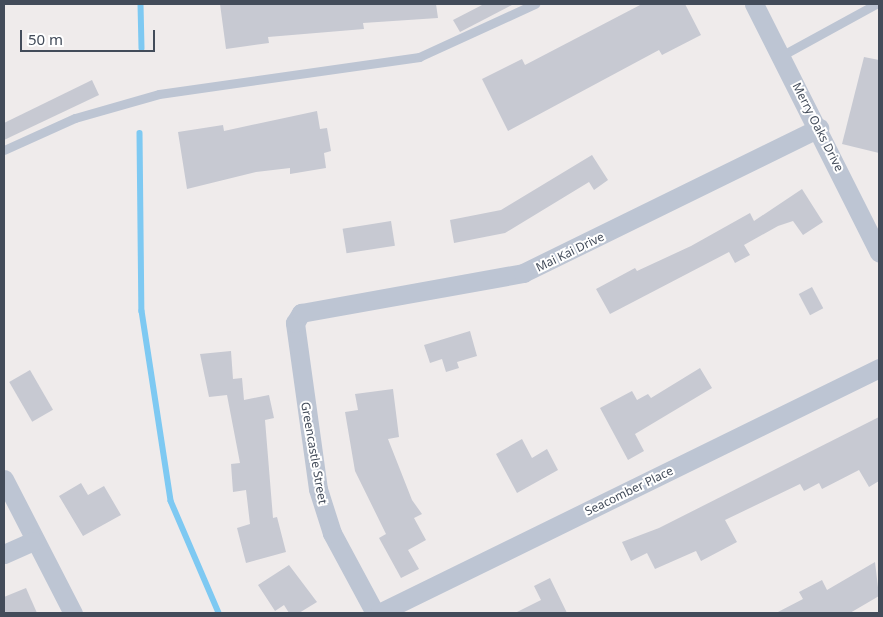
<!DOCTYPE html>
<style>
body{margin:0}
#map{position:relative;width:883px;height:617px;overflow:hidden;background:#efebeb;font-family:"Noto Sans",sans-serif}
div>[style]{position:absolute}
[style*='--x']{left:calc(var(--x)*1px);top:calc(var(--y)*1px);width:calc(var(--w)*1px);rotate:calc(var(--a)*1deg)}
.stream>*{height:5.5px;margin:-2.75px;padding:0 2.75px;transform-origin:2.75px;border-radius:2.75px;background:#7ec9f2}
.building>*{inset:0;background:#c7c9d2;transform-origin:0 0}
.lane>*{height:9px;margin:-4.5px;padding:0 4.5px;transform-origin:4.5px;border-radius:4.5px;background:#bdc5d3}
.street>*{height:19px;margin:-9.5px;padding:0 9.5px;transform-origin:9.5px;border-radius:9.5px;background:#bdc5d3}
span{translate:-50% -50%;white-space:nowrap;text-align:center;line-height:1.15;-webkit-text-stroke:4px #fff;paint-order:stroke}
.street-label{font-size:12px;color:#434c5a}
.frame{position:absolute;inset:0;border:5px solid #434c5a;pointer-events:none}
.scale{position:absolute;left:20px;top:30px;width:135px;height:22px;box-sizing:border-box;border:2px solid #434c5a;border-top:0;padding-left:6px;font-size:15px;line-height:18px;white-space:nowrap;color:#434c5a;-webkit-text-stroke:4px #fff;paint-order:stroke}
</style>
<div id="map">
<div class="stream">
<i style="--x:141;--y:4;--w:44;--a:88.7"></i>
<i style="--x:140;--y:133;--w:178;--a:89.4"></i>
<i style="--x:142;--y:311;--w:192;--a:81.3"></i>
<i style="--x:171;--y:501;--w:122;--a:66.8"></i>
</div>
<div class="building">
<i style="clip-path:polygon(220px 4px,436px 4px,438px 18px,363px 23px,364px 29px,268px 37px,269px 43px,226px 49px)"></i>
<i style="clip-path:polygon(484px 4px,514px 4px,460px 32px,453px 20px)"></i>
<i style="clip-path:polygon(642px 4px,685px 4px,701px 35px,662px 55px,659px 50px,508px 131px,482px 79px,522px 59px,525px 65px)"></i>
<i style="clip-path:polygon(864px 57px,879px 60px,879px 153px,842px 144px)"></i>
<i style="clip-path:polygon(92px 80px,99px 95px,4px 140px,4px 123px)"></i>
<i style="clip-path:polygon(317px 111px,320px 129px,327px 128px,331px 151px,324px 153px,326px 168px,290px 174px,290px 168px,256px 172px,187px 189px,178px 132px,223px 125px,224px 131px)"></i>
<i style="clip-path:polygon(592px 155px,608px 180px,594px 190px,589px 182px,505px 233px,454px 243px,450px 220px,501px 210px)"></i>
<i style="clip-path:polygon(802px 189px,823px 222px,803px 235px,793px 221px,778px 226px,744px 245px,750px 255px,735px 263px,729px 252px,610px 314px,596px 289px,635px 268px,637px 271px,691px 246px,750px 213px,754px 221px)"></i>
<i style="left:391px;top:221px;width:25px;height:49px;rotate:81deg"></i>
<i style="left:812px;top:287px;width:24px;height:15px;rotate:62deg"></i>
<i style="clip-path:polygon(470px 331px,477px 356px,457px 362px,459px 368px,446px 372px,442px 359px,430px 363px,424px 345px)"></i>
<i style="clip-path:polygon(231px 351px,233px 379px,242px 378px,244px 400px,269px 395px,274px 418px,265px 420px,273px 518px,277px 517px,286px 552px,246px 563px,237px 528px,250px 524px,246px 490px,233px 492px,231px 464px,240px 463px,227px 395px,209px 397px,200px 354px)"></i>
<i style="clip-path:polygon(700px 368px,712px 388px,635px 434px,644px 451px,628px 460px,600px 408px,632px 391px,637px 400px,648px 394px,651px 398px)"></i>
<i style="left:30px;top:370px;width:46px;height:24px;rotate:60deg"></i>
<i style="clip-path:polygon(393px 389px,399px 437px,388px 439px,412px 500px,422px 514px,414px 518px,426px 540px,408px 550px,419px 569px,401px 578px,379px 538px,386px 534px,355px 471px,345px 412px,358px 410px,355px 394px)"></i>
<i style="clip-path:polygon(879px 417px,879px 481px,869px 487px,859px 470px,822px 489px,819px 483px,804px 491px,800px 484px,725px 520px,737px 542px,701px 561px,696px 551px,655px 569px,647px 553px,631px 561px,622px 542px,659px 528px)"></i>
<i style="clip-path:polygon(522px 439px,532px 458px,547px 449px,558px 470px,517px 493px,496px 454px)"></i>
<i style="clip-path:polygon(81px 483px,88px 495px,104px 486px,121px 515px,83px 536px,59px 496px)"></i>
<i style="clip-path:polygon(875px 562px,879px 596px,850px 613px,776px 613px,803px 599px,799px 592px,822px 580px,827px 590px)"></i>
<i style="clip-path:polygon(289px 565px,317px 602px,299px 613px,289px 613px,284px 605px,275px 611px,258px 585px)"></i>
<i style="clip-path:polygon(550px 578px,567px 613px,515px 613px,541px 600px,534px 586px)"></i>
<i style="clip-path:polygon(26px 588px,37px 613px,4px 613px,4px 597px)"></i>
</div>
<div class="lane">
<i style="--x:781;--y:56;--w:108;--a:-28.7"></i>
<i style="--x:4;--y:150;--w:78;--a:-24.3"></i>
<i style="--x:75;--y:118;--w:87;--a:-15.9"></i>
<i style="--x:159;--y:94;--w:263;--a:-8.1"></i>
<i style="--x:419;--y:57;--w:128;--a:-24.6"></i>
</div>
<div class="street">
<i style="--x:754;--y:4;--w:278;--a:63.3"></i>
<i style="--x:4;--y:479;--w:151;--a:62.8"></i>
<i style="--x:4;--y:554;--w:32;--a:-24"></i>
<i style="--x:375;--y:613;--w:91;--a:-118.3"></i>
<i style="--x:332;--y:533;--w:46;--a:-107.7"></i>
<i style="--x:318;--y:489;--w:168;--a:-97.9"></i>
<i style="--x:295;--y:323;--w:12;--a:-59"></i>
<i style="--x:301;--y:313;--w:226;--a:-10.2"></i>
<i style="--x:523;--y:273;--w:330;--a:-26.1"></i>
<i style="--x:379;--y:613;--w:557;--a:-26.1"></i>
</div>
<div class="street-label">
<span style="left:818px;top:127px;rotate:63deg">Merry Oaks Drive</span>
<span style="left:570px;top:252px;rotate:-26deg">Mai Kai Drive</span>
<span style="left:314px;top:453px;rotate:80deg">Greencastle Street</span>
<span style="left:629px;top:491px;rotate:-26deg">Seacomber Place</span>
</div>
<div class="frame"></div>
<div class="scale">50 m</div>
</div>
